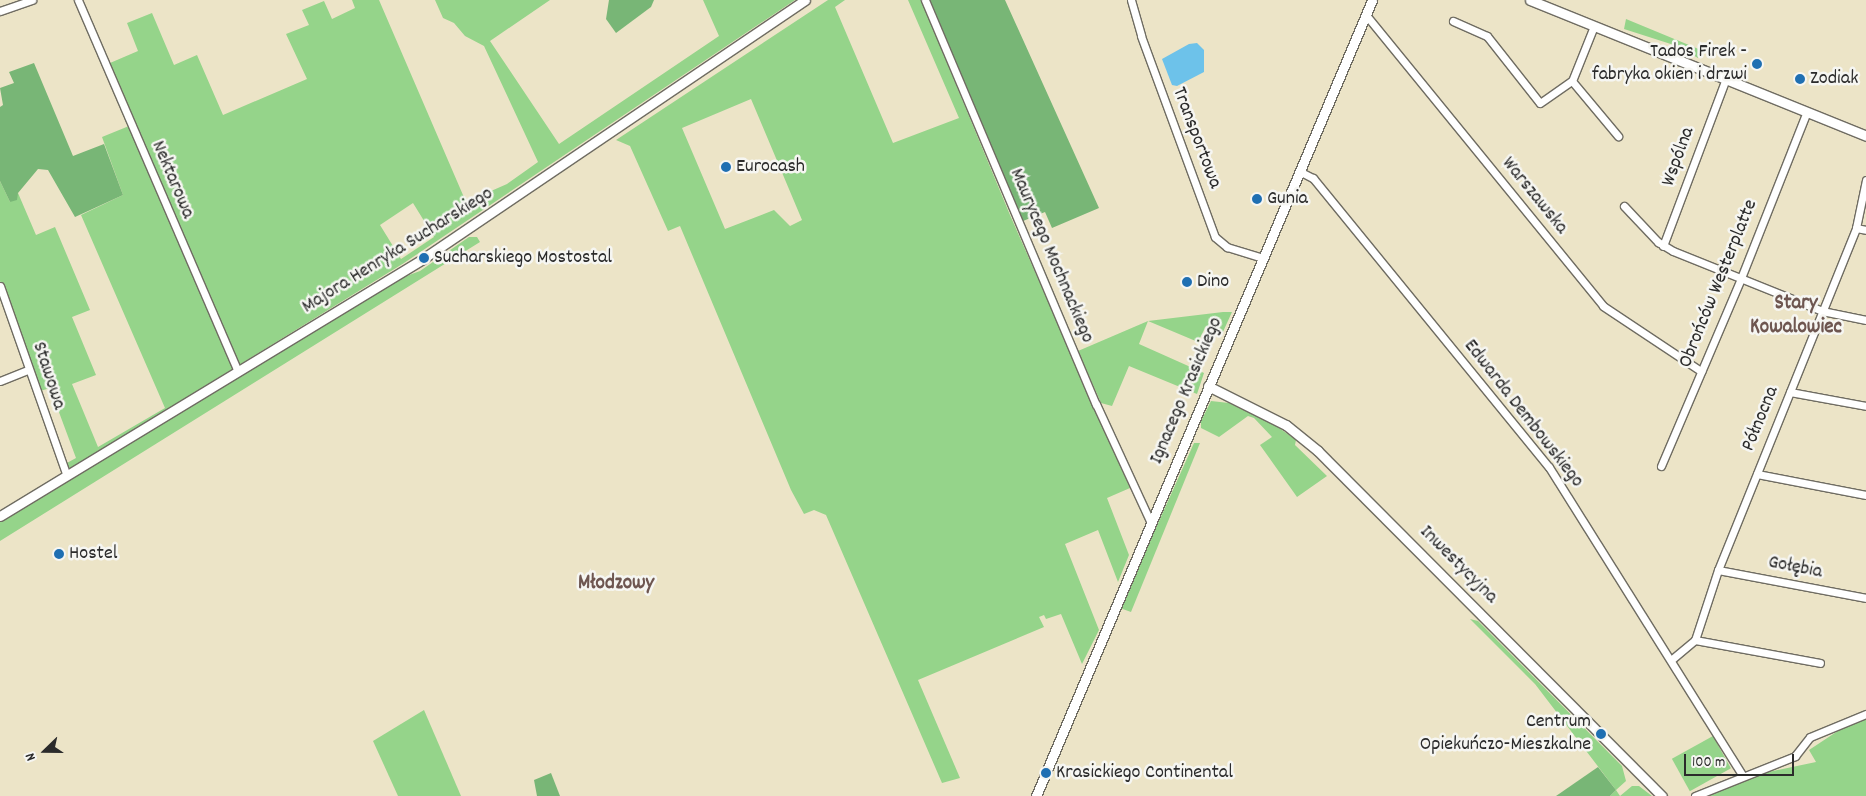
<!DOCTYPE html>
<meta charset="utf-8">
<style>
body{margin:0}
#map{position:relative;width:1866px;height:796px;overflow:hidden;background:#ece4c7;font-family:Dekko,sans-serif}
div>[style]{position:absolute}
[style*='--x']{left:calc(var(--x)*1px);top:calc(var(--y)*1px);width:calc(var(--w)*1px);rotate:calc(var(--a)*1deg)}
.green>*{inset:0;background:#95d48a;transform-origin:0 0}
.forest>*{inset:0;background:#78b676}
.water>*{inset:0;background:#6dc2ea}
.roads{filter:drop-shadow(1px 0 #6f6c62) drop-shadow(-1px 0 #6f6c62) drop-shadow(0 1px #6f6c62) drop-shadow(0 -1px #6f6c62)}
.minor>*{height:7px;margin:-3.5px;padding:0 3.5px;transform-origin:3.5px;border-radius:3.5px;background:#fff}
.tertiary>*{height:9px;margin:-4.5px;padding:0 4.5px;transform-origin:4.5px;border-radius:4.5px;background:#fff}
.dots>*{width:14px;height:14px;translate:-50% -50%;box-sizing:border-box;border:2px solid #f6f6f2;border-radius:50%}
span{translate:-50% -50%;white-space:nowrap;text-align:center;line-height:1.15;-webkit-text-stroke:5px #f6f6f2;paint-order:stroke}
.poi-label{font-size:20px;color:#2b2b2b}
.right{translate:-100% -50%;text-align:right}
.left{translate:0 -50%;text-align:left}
.street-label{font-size:20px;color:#2b2b2b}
.neighbourhood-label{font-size:21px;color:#6e5650;font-weight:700}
.north{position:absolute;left:20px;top:726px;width:50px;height:50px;-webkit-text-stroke:4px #f6f6f2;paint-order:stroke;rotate:248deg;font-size:14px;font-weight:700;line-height:20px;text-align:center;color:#2b2b2b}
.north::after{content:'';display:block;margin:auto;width:18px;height:22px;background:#2b2b2b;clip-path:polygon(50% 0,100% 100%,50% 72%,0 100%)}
.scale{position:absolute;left:1684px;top:754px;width:110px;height:22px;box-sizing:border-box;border:2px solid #2b2b2b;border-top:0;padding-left:6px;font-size:15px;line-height:18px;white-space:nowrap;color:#2b2b2b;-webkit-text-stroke:4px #f6f6f2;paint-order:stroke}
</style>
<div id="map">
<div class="green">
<i style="clip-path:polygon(evenodd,352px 0,379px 0,466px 202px,507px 184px,538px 162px,484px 46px,465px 36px,454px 23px,443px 18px,435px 0,550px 0,490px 41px,559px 144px,719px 36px,703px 0,795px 0,404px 263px,69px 470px,65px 464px,76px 458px,50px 388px,37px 392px,0 281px,0 181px,10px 202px,18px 193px,36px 235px,55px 227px,90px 310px,72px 317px,96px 375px,72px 384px,98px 447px,165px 408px,81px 215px,123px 195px,102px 137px,129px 126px,103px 66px,138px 51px,127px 23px,152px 13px,174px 65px,197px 55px,223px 115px,307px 79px,286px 34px,309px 25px,302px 10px,324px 1px,332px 19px,355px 8px,352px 0,413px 203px,434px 237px,401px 259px,380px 225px,413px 203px)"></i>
<i style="clip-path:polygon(evenodd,828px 0,845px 0,835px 7px,893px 143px,959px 118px,908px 0,921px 0,1010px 215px,1130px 488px,1107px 498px,1129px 555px,1118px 582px,1098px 530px,1065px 544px,1099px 630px,1082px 664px,1061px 614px,1046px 619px,1044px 615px,1039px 617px,1044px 627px,918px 680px,960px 778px,942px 783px,826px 515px,814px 510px,804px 514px,791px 490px,680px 226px,668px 231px,630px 146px,616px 140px,828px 0,751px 99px,802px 220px,790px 226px,774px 210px,725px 229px,682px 128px,751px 99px)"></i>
<i style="clip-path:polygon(1626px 19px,1701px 50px,1698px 58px,1677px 46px,1624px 29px)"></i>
<i style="clip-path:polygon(469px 237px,477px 237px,480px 242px,0 541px,0 522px,401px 278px,420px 271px)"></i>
<i style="clip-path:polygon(1223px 312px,1232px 312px,1222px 334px,1206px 326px,1198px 342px,1148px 321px,1139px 344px,1204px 373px,1197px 394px,1129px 366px,1112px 406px,1101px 403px,1078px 351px,1148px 321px)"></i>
<i style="clip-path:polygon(1211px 401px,1229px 403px,1275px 425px,1296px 440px,1295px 445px,1327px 476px,1297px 497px,1260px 445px,1272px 437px,1254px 418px,1248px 416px,1219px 437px,1201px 428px,1201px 421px)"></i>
<i style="clip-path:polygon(1194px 443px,1200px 443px,1131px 612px,1120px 608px)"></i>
<i style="clip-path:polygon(1470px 619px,1478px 621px,1622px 766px,1626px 781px,1616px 790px,1620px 796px,1632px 786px,1639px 786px,1652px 796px,1610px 796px,1616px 790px,1535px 684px)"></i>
<i style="clip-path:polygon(424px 710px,461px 796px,398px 796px,373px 741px)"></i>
<i style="clip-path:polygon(1866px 717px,1866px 796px,1703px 796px,1754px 775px,1816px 762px,1809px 750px,1850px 723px)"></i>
<i style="left:1713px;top:736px;width:37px;height:47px;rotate:61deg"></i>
</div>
<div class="forest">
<i style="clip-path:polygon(609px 0,654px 0,651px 7px,616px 33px,606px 19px)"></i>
<i style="clip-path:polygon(930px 0,1005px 0,1099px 208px,1052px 228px,1045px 212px,1023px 221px)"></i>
<i style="clip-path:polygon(34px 63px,73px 156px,104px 144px,123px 195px,75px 217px,48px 170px,38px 169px,18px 193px,17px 200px,10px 202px,0 181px,0 107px,3px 105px,0 88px,14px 83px,9px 72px)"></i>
<i style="clip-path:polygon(1598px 767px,1616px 790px,1610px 796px,1556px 796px)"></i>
<i style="clip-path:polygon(551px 773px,560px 796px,537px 796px,534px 780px)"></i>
</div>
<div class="water">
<i style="clip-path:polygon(1197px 43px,1204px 50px,1204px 72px,1177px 86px,1172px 85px,1162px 59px,1189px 44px)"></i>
</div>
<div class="roads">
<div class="minor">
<i style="--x:78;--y:0;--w:404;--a:66.7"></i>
<i style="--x:925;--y:0;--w:439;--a:67.1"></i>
<i style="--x:1096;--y:404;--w:131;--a:65.2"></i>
<i style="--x:1131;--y:0;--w:37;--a:74"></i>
<i style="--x:1141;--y:36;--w:214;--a:69.8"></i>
<i style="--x:1215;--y:237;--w:16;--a:40"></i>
<i style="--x:1227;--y:247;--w:38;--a:17"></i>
<i style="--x:0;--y:11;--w:34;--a:-19"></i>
<i style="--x:1366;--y:15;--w:375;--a:50.8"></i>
<i style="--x:1603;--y:306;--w:118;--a:33.6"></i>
<i style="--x:1453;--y:21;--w:37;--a:24"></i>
<i style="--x:1487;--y:36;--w:85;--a:51.7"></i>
<i style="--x:1540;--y:103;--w:39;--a:-35"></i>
<i style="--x:1572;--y:81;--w:59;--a:-68.2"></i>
<i style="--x:1572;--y:81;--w:72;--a:50.1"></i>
<i style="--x:1299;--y:171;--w:16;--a:27"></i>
<i style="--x:1313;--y:178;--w:373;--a:50.8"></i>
<i style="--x:1549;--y:467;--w:363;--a:57.9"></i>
<i style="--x:1624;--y:206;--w:50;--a:46.6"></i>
<i style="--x:1658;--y:242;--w:17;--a:31"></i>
<i style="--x:1673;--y:251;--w:161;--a:21.9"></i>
<i style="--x:1822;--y:311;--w:45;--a:11.6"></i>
<i style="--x:1856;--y:228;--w:10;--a:11"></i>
<i style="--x:1663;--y:246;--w:176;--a:-69.4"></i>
<i style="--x:0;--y:286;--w:201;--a:70.6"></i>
<i style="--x:0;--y:381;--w:31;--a:-22"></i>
<i style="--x:1790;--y:392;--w:77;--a:10.4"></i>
<i style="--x:1661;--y:466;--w:204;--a:-66.9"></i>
<i style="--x:1741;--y:278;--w:176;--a:-68.4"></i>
<i style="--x:1757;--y:474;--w:111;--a:10.9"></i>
<i style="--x:1718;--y:570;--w:151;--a:10.7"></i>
<i style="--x:1695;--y:640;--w:127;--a:10.4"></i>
<i style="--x:1671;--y:660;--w:31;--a:-40"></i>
<i style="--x:1695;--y:640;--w:74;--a:-71.8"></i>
<i style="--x:1718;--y:570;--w:369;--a:-68"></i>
<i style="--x:1856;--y:228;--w:49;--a:-78.2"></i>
<i style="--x:1695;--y:796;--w:108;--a:-21.8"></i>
<i style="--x:1795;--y:756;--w:24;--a:-52"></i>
<i style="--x:1810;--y:737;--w:61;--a:-22.3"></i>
</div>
<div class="tertiary">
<i style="--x:1530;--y:0;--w:362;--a:22"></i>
<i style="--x:1208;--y:386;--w:87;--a:26.6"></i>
<i style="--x:1286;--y:425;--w:41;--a:39.1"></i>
<i style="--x:1318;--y:451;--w:487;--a:45.1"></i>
<i style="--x:0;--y:516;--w:496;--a:-31.3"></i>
<i style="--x:424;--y:258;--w:460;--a:-34.1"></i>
<i style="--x:1036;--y:796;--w:864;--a:-67.11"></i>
</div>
</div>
<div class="dots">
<i style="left:1757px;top:64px;background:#1f6fb2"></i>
<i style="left:1800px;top:79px;background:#1f6fb2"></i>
<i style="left:726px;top:167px;background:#1f6fb2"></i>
<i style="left:1257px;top:199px;background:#1f6fb2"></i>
<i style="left:424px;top:258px;background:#1f6fb2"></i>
<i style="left:1187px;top:282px;background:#1f6fb2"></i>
<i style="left:59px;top:554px;background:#1f6fb2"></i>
<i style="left:1601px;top:734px;background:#1f6fb2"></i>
<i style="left:1046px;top:773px;background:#1f6fb2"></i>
</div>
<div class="poi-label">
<span class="right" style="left:1747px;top:64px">Tados Firek -<br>fabryka okien i drzwi</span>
<span class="left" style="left:1810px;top:79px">Zodiak</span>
<span class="left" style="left:736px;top:167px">Eurocash</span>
<span class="left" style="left:1267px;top:199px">Gunia</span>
<span class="left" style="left:434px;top:258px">Sucharskiego Mostostal</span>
<span class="left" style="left:1197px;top:282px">Dino</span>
<span class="left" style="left:69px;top:554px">Hostel</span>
<span class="right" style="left:1591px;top:734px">Centrum<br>Opiekuńczo-Mieszkalne</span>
<span class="left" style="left:1056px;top:773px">Krasickiego Continental</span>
</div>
<div class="street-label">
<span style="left:1196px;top:138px;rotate:69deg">Transportowa</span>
<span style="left:1679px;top:157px;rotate:-70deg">Wspólna</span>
<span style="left:172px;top:180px;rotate:67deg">Nektarowa</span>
<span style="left:1534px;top:196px;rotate:51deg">Warszawska</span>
<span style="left:398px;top:251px;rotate:-32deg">Majora Henryka Sucharskiego</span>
<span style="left:1051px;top:256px;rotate:67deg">Maurycego Mochnackiego</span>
<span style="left:1719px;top:284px;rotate:-68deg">Obrońców Westerplatte</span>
<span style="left:48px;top:376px;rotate:72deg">Stawowa</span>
<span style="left:1187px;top:391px;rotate:-67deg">Ignacego Krasickiego</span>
<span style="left:1523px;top:414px;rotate:52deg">Edwarda Dembowskiego</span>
<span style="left:1761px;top:419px;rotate:-68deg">Północna</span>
<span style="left:1458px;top:565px;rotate:45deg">Inwestycyjna</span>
<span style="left:1795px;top:568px;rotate:11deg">Gołębia</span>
</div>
<div class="neighbourhood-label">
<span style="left:1796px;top:316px">Stary<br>Kowalowiec</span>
<span style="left:616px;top:584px">Młodzowy</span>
</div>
<div class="north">N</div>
<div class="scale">100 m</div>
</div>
